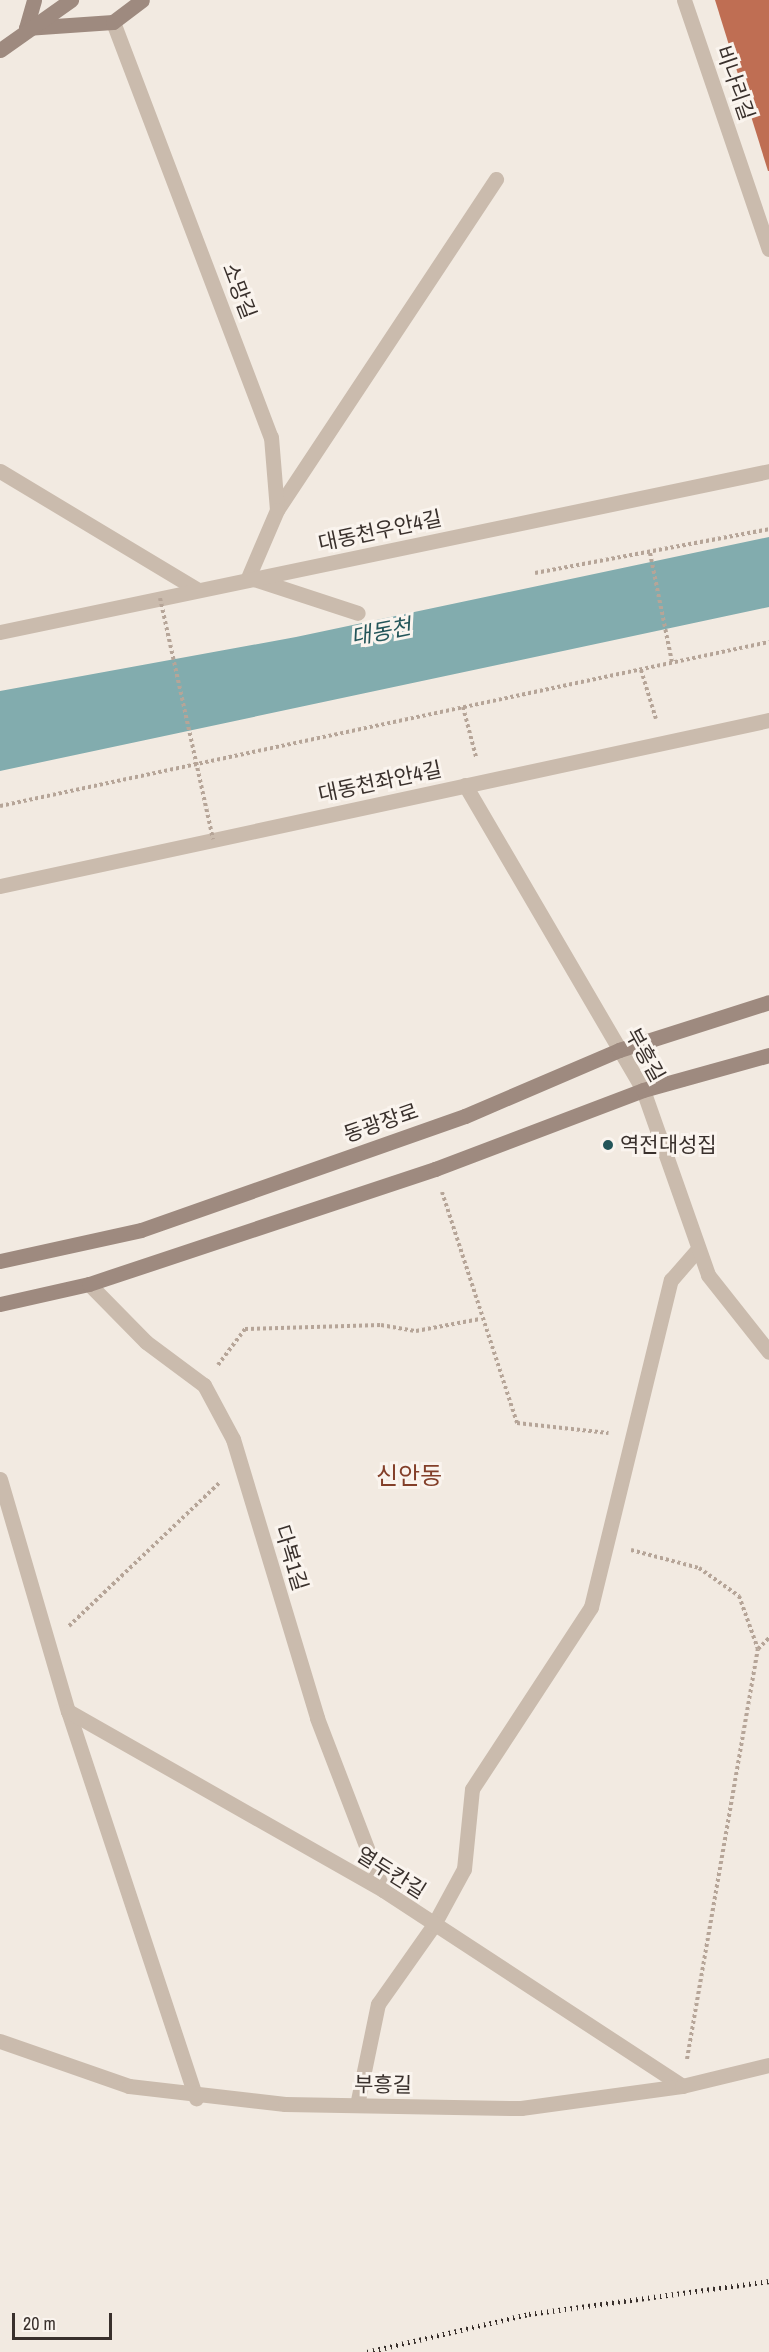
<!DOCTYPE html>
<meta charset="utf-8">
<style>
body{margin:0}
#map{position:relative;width:769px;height:2352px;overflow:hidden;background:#f2eae1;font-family:"Archivo Narrow","Noto Sans KR",sans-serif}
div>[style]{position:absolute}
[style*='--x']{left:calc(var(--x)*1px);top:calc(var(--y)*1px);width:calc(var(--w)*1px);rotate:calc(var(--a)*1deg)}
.water>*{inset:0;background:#82acae}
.building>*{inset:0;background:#bf6e53}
.path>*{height:4px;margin-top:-2px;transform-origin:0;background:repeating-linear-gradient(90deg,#b6a598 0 3px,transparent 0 6px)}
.lane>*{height:15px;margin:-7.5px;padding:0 7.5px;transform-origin:7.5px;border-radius:7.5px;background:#cabbad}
.street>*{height:15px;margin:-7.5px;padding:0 7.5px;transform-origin:7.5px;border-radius:7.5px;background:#cabbad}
.secondary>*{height:15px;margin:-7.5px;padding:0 7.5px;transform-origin:7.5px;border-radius:7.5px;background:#9e8a7f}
.rail>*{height:4.5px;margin-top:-2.25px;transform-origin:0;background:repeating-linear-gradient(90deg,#39302c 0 1.5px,transparent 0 6px)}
.path-bridge>*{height:4px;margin-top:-2px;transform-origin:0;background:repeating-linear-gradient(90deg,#b6a598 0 3px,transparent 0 6px)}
.dots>*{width:16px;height:16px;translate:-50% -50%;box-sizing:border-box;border:3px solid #faf4ee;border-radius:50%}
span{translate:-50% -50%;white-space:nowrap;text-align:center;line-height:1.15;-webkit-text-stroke:6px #faf4ee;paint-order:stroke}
.street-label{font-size:21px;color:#39302c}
.poi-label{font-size:21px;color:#39302c}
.left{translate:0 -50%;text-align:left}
.water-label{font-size:22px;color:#235559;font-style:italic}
.quarter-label{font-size:24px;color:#833f29}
.scale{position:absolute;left:12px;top:2313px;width:100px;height:27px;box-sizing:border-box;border:3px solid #39302c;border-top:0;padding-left:8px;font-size:18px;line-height:21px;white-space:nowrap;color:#39302c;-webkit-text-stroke:4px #faf4ee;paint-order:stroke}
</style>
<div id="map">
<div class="water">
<i style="clip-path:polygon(769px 537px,769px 607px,0 771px,0 691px,296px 637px)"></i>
</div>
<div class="building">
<i style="clip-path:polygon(715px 0,769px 0,769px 171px,768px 171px)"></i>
</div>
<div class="path">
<i style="--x:650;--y:553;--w:111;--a:78.6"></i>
<i style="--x:535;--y:573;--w:238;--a:-10.6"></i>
<i style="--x:641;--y:670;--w:51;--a:73"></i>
<i style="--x:463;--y:707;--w:52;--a:75.4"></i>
<i style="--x:0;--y:806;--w:786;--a:-12.04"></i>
<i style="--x:442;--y:1192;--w:243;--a:72"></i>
<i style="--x:517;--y:1423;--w:92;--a:6.3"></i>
<i style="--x:218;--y:1365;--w:45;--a:-53.1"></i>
<i style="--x:245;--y:1329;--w:136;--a:-1.7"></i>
<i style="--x:381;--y:1325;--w:36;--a:10"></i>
<i style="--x:416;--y:1331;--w:65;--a:-10.6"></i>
<i style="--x:631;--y:1550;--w:70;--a:14.8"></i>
<i style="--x:699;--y:1568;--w:49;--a:35"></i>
<i style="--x:739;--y:1596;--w:56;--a:70.3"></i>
<i style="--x:69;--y:1626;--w:209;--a:-43.6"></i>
<i style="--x:687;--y:2059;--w:416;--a:-80.2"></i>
<i style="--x:758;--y:1649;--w:16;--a:-45"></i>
</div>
<div class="lane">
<i style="--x:0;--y:471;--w:231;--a:31"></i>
<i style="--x:277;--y:510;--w:397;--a:-56.5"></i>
<i style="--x:254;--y:579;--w:109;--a:18.1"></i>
<i style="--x:357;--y:2105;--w:103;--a:-78.3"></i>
<i style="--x:378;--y:2004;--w:95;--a:-54.8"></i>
<i style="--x:433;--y:1926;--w:65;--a:-61.5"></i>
<i style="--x:464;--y:1869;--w:80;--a:-84.3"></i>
<i style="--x:472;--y:1789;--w:217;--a:-56.8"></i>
<i style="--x:591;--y:1607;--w:337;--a:-76.3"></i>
<i style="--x:671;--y:1280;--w:38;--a:-49"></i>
</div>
<div class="street">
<i style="--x:684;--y:0;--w:263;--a:71.2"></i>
<i style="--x:113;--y:22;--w:444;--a:69.2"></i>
<i style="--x:271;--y:437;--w:73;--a:85.3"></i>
<i style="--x:277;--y:510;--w:76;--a:113.2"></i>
<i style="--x:0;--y:632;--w:786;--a:-11.82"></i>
<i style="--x:465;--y:785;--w:353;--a:59.7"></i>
<i style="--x:643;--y:1090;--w:196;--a:70.6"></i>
<i style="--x:708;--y:1275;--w:98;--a:51.6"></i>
<i style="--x:0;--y:886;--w:787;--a:-12.18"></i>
<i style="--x:89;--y:1284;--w:81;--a:45.5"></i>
<i style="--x:146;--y:1342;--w:72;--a:36.6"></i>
<i style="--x:204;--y:1385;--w:61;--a:61.8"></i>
<i style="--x:233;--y:1439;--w:291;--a:73.2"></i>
<i style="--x:317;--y:1718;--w:184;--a:69"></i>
<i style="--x:0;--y:1479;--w:242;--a:73.7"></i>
<i style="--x:68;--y:1711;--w:408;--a:71.7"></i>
<i style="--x:68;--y:1711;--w:362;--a:29.6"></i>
<i style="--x:383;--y:1890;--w:358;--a:33.2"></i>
<i style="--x:0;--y:2041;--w:137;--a:19.2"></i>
<i style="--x:129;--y:2086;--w:157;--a:6.6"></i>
<i style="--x:285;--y:2104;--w:236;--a:1"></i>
<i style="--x:521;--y:2108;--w:162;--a:-7.8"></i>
<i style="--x:682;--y:2086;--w:89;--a:-13.6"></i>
</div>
<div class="secondary">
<i style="--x:26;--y:28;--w:87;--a:-3.9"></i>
<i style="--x:113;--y:22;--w:36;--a:-37"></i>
<i style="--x:26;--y:28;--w:29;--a:-74"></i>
<i style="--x:0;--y:50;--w:87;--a:-35.2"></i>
<i style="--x:0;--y:1261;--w:144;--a:-12.4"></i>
<i style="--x:141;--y:1230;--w:343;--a:-19.4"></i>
<i style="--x:465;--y:1116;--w:168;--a:-23.2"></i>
<i style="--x:619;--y:1050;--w:157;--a:-17.7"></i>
<i style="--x:0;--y:1304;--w:91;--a:-12.7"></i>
<i style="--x:89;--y:1284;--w:365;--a:-18.4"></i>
<i style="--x:435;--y:1169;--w:222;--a:-20.8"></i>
<i style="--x:643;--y:1090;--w:131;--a:-15.5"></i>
</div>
<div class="rail">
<i style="--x:367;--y:2352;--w:166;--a:-13.2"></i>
<i style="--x:529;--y:2314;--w:242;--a:-7.8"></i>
</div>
<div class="path-bridge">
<i style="--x:160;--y:598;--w:247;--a:77.6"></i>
</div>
<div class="dots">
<i style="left:608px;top:1145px;background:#235559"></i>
</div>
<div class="street-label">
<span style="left:735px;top:83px;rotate:71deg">비나리길</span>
<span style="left:239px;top:291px;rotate:69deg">소망길</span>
<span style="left:380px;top:531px;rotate:-12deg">대동천우안4길</span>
<span style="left:380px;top:782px;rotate:-12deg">대동천좌안4길</span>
<span style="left:645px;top:1055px;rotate:61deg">부흥길</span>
<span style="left:381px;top:1123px;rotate:-19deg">동광장로</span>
<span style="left:291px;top:1558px;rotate:73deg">다복1길</span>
<span style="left:391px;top:1873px;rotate:32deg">열두칸길</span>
<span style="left:383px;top:2085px;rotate:1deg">부흥길</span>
</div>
<div class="poi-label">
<span class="left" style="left:620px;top:1145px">역전대성집</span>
</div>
<div class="water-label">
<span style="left:381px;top:632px;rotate:-11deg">대동천</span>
</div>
<div class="quarter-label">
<span style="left:409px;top:1476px">신안동</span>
</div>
<div class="scale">20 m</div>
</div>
